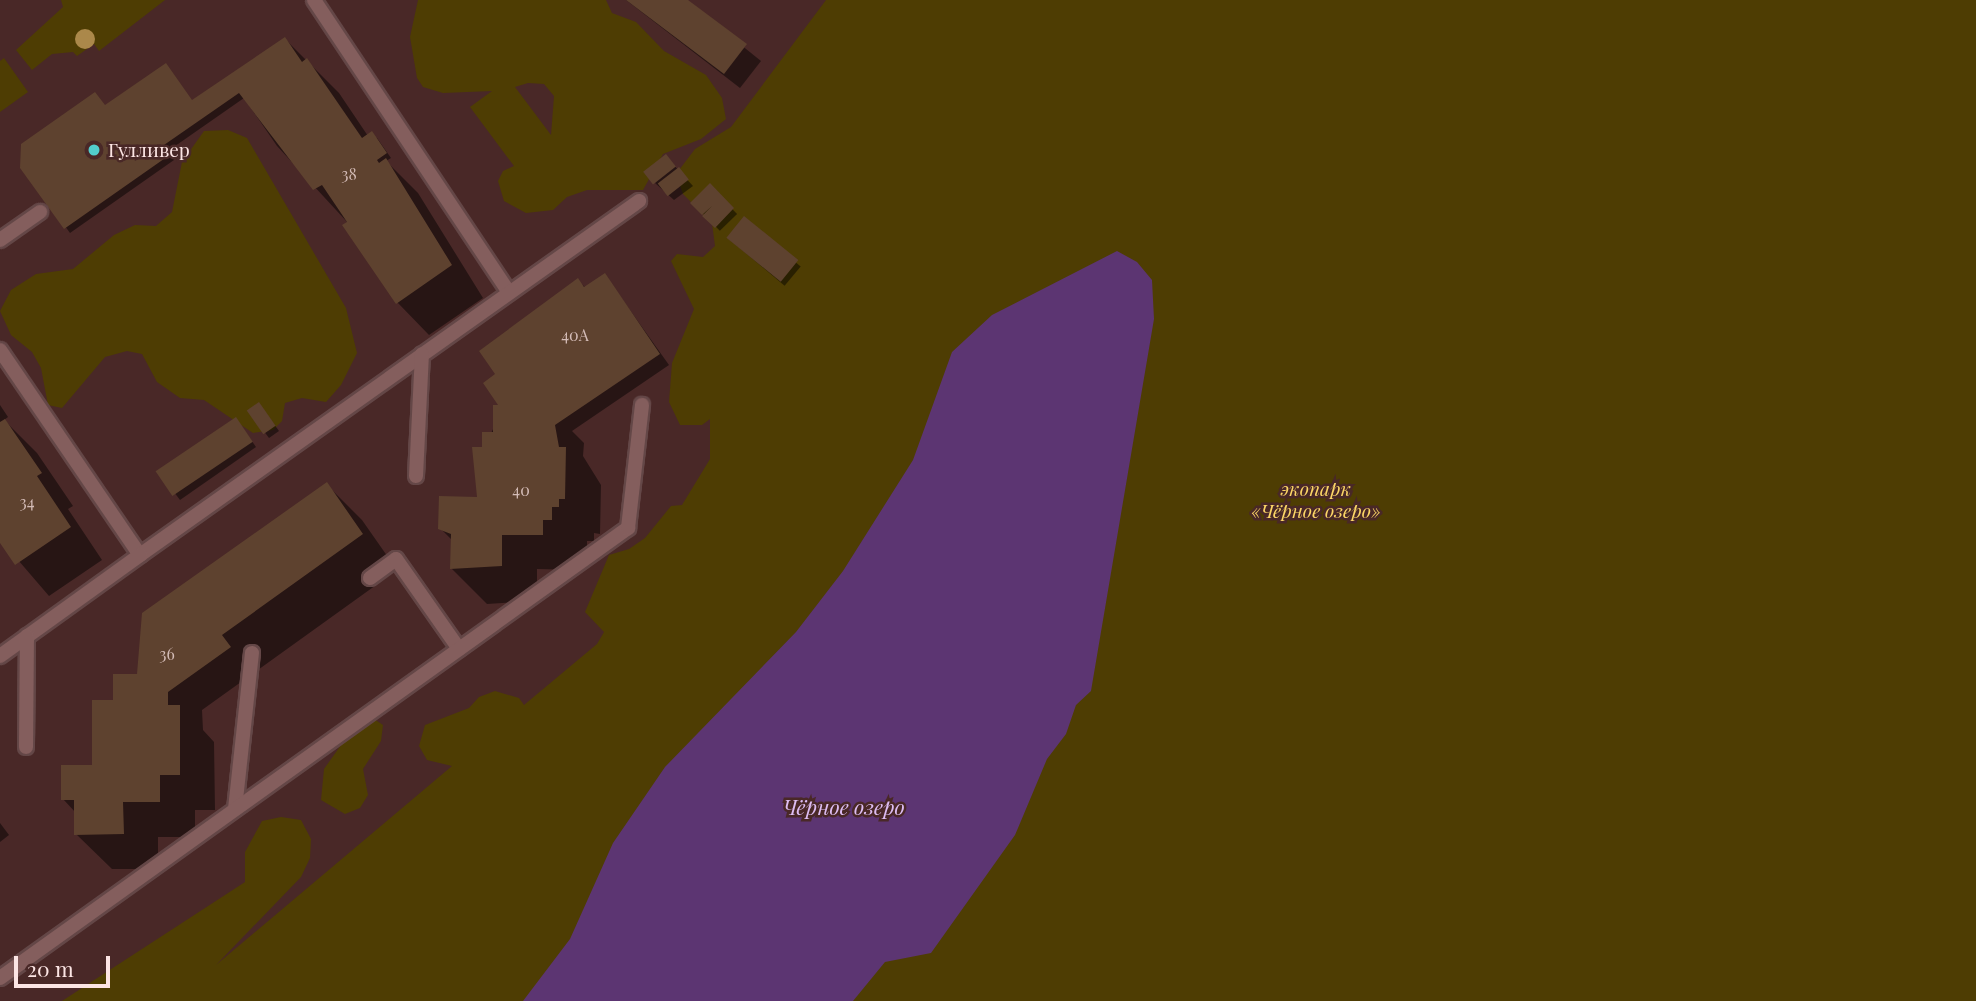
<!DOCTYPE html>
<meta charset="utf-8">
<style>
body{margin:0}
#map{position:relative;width:1976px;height:1001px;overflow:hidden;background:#492827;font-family:"Playfair Display",serif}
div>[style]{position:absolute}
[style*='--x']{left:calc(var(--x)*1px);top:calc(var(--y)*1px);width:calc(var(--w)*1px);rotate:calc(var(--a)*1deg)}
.green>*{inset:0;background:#4e3d03}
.water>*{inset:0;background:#5c3572}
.shadow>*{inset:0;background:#0007;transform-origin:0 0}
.building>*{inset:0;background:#5e422f;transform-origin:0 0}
.roads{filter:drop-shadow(2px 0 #644747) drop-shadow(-2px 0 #644747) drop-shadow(0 2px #644747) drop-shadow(0 -2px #644747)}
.lane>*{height:14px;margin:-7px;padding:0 7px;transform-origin:7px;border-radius:7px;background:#845e5d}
.trees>*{width:20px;height:20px;margin:-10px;border-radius:50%;background:#ab884a}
.dots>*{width:19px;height:19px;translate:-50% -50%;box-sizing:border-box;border:4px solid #492827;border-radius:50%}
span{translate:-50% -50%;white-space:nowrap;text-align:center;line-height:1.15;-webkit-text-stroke:5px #492827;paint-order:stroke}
.number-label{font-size:16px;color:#d4bcb7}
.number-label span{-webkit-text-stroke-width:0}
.poi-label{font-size:19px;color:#fce5e4}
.left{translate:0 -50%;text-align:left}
.park-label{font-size:19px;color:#fcd666;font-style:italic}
.water-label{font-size:21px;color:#ddbdf3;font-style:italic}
.scale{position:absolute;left:14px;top:956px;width:96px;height:32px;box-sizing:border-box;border:4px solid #fce5e4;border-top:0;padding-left:9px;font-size:21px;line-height:24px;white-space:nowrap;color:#fce5e4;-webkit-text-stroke:5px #492827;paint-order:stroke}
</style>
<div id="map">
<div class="green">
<i style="clip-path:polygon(61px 0,165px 0,99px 51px,94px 44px,77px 56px,73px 52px,52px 54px,32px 70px,16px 50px,63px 7px)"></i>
<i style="clip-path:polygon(evenodd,418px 0,606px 0,612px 13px,636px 22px,664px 51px,706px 75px,722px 98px,726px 119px,701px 139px,663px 154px,643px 190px,587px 190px,567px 197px,553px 210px,526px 213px,504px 201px,498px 181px,503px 171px,514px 166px,470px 107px,492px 91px,443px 93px,423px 87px,417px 78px,410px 37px,418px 0,528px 83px,544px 84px,554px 96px,551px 135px,515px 87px,528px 83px)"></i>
<i style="clip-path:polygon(826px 0,1976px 0,1976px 1001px,62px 1001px,245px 882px,245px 852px,262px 821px,281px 817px,301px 820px,311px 839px,310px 858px,301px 877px,216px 965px,452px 766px,427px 760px,419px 746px,425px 725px,469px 708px,479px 697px,495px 691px,519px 698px,524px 705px,597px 644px,604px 632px,585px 612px,609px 555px,629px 549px,645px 538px,671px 506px,682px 505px,710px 459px,710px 419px,702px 425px,680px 425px,669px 402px,672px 363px,694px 309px,671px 261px,677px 254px,703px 257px,715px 246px,712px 223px,683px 194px,676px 174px,695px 149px,731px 127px)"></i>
<i style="clip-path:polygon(4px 58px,28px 92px,0 112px,0 61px)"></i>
<i style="clip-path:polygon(228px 130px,247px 138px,346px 308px,357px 353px,341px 385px,326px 402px,302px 398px,285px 403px,282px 421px,273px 430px,253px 433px,204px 400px,180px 398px,157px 382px,142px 354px,127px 351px,105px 357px,62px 408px,48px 405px,41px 368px,32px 352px,11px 335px,0 311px,11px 290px,36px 274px,73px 269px,114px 235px,135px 225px,156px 226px,172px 212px,182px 162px,204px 131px)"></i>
<i style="clip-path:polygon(374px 719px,383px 725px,381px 741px,363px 769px,368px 795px,360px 808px,345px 814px,321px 800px,324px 769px,351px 731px)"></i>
</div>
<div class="water">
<i style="clip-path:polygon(1117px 251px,1137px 262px,1152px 280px,1154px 319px,1091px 691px,1076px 705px,1066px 734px,1047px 759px,1015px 835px,931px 953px,885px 962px,853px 1001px,523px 1001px,570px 939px,613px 843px,665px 767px,796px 632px,843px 571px,913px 460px,952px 352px,992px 315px)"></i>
</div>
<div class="shadow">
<i style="clip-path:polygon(626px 0,685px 0,761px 61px,740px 88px)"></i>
<i style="clip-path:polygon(285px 39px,339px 93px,368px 136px,377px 138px,391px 158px,386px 161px,418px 193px,483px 298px,429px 335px,397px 302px,348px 223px,277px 146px,244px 98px,168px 151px,174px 160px,70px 233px,22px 167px,105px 107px,193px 102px)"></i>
<i style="clip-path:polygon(670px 161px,693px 186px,674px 200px,655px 183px)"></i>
<i style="left:710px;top:186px;width:39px;height:24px;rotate:46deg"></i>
<i style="left:744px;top:219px;width:74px;height:25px;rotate:40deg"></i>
<i style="clip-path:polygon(605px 275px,669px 365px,572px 431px,584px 443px,583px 456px,601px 485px,600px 534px,594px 533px,594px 541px,587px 541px,587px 554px,578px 554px,578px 570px,537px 569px,537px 601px,487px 604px,451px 568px,452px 540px,440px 528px,479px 499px,484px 449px,503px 407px,497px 374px,577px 280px,586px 288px)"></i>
<i style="clip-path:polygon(0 405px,8px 417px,4px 420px,37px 453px,73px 506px,68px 509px,102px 560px,49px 596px,0 539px)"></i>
<i style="clip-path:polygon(263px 409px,279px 431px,269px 438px,249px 411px)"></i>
<i style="clip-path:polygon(240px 424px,256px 447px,180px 500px,159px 472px)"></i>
<i style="clip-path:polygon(327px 485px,362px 520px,397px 570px,202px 710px,203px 730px,214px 742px,215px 810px,195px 810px,195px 837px,158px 837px,158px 869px,112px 869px,76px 834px,76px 813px,63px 799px,94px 767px,115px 702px)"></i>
<i style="clip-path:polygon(0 823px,9px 835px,0 842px)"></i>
</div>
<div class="building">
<i style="clip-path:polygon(626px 0,688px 0,747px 44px,724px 74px)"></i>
<i style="clip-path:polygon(285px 37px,302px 62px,307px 58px,362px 138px,372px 131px,387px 153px,377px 160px,379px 163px,386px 158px,452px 265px,396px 304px,342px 225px,347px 222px,322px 185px,313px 190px,239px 93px,164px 145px,171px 154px,64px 229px,20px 168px,21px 144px,95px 92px,105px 105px,166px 63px,192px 100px)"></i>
<i style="left:666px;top:154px;width:16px;height:29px;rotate:52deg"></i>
<i style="left:679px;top:167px;width:16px;height:27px;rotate:52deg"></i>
<i style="clip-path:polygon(710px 183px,734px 208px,715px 228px,702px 216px,712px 206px,702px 215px,690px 203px)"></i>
<i style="left:744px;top:216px;width:70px;height:28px;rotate:39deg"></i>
<i style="clip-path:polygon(605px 273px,660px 354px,555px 425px,559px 447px,566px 447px,565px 499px,559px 499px,559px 507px,552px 507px,552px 520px,543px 520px,543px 535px,502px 535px,502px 566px,450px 569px,451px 534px,438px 529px,439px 496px,477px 497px,472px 447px,482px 447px,482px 432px,493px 432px,493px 405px,498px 405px,483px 383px,495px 374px,479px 351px,578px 278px,584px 287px)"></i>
<i style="left:259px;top:402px;width:29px;height:15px;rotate:55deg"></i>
<i style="left:236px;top:417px;width:30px;height:97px;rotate:56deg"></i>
<i style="clip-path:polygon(5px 419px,42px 473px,37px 476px,71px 527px,15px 565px,0 543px,0 422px)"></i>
<i style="clip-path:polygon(327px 482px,363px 534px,222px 635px,231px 647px,168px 692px,168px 705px,180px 705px,180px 775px,160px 775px,160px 802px,123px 802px,124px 834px,74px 835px,74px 800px,61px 800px,61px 765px,92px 765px,92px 700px,113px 700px,113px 674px,137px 674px,142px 613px)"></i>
</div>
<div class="roads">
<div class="lane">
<i style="--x:314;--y:0;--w:351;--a:56.3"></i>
<i style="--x:0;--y:240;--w:49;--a:-35"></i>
<i style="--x:0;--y:350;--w:248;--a:55.7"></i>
<i style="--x:140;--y:555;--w:612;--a:-35.35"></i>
<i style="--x:416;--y:476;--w:122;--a:-87.2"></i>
<i style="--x:370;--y:578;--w:32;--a:-36"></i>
<i style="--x:396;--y:559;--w:110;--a:55"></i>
<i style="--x:0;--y:656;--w:173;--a:-35.8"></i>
<i style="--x:26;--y:747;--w:111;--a:-89.5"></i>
<i style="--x:235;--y:809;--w:157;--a:-83.8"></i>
<i style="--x:0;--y:978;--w:773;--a:-35.62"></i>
<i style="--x:628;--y:528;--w:124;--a:-83.5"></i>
</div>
</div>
<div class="trees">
<i style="left:85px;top:39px"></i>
</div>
<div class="dots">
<i style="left:94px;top:150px;background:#52cdcc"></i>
</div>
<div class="number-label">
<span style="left:349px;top:174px">38</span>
<span style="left:575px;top:335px">40А</span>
<span style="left:521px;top:490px">40</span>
<span style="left:27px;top:502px">34</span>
<span style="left:167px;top:654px">36</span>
</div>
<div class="poi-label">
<span class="left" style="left:108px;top:150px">Гулливер</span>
</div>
<div class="park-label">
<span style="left:1316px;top:500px">экопарк<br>«Чёрное озеро»</span>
</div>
<div class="water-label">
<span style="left:844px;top:806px">Чёрное озеро</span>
</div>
<div class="scale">20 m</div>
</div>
